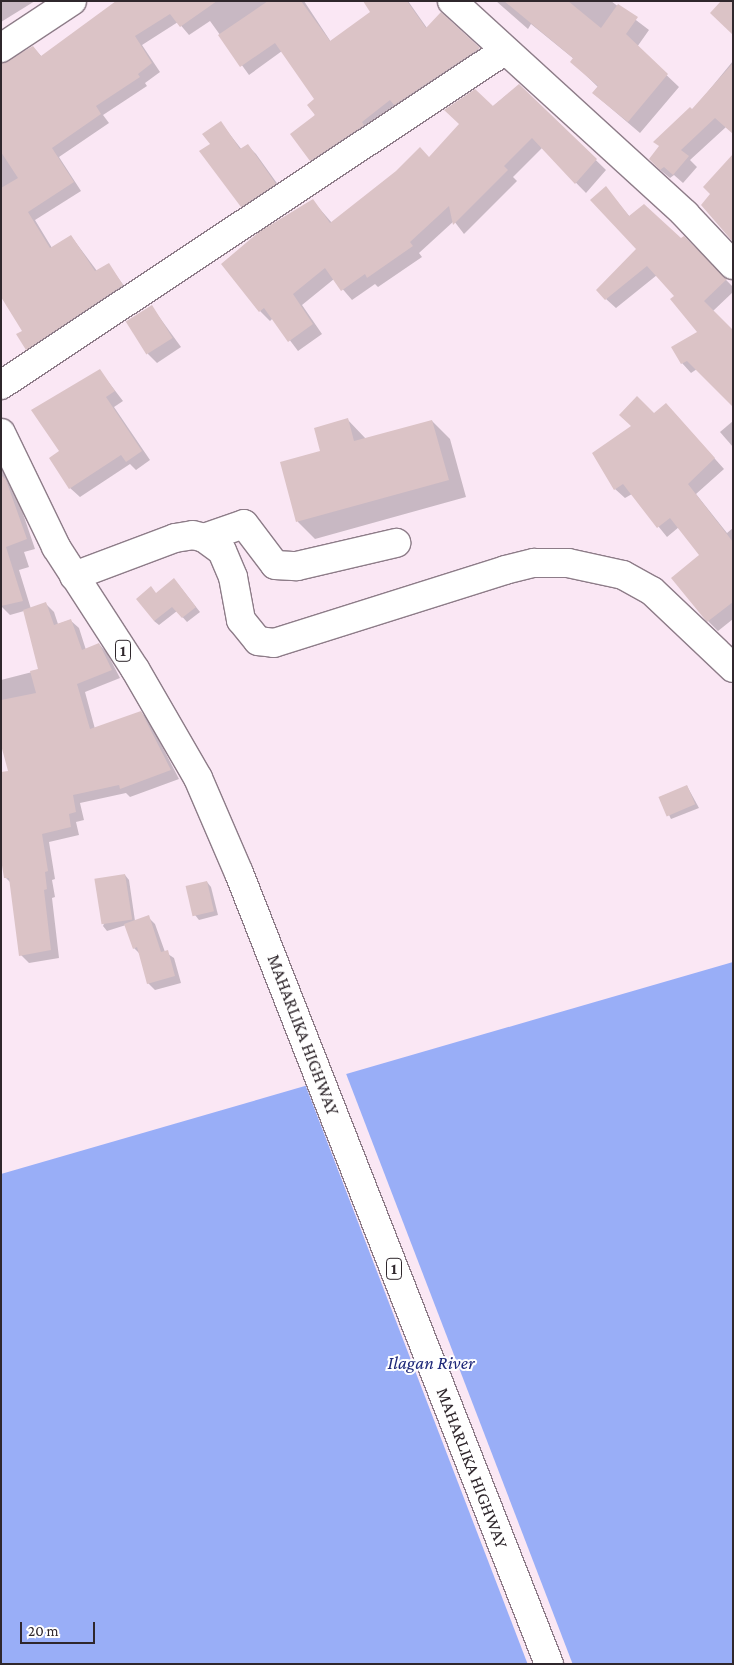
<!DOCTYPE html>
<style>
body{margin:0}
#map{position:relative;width:734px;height:1665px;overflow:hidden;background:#fae7f4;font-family:"Crimson Pro",serif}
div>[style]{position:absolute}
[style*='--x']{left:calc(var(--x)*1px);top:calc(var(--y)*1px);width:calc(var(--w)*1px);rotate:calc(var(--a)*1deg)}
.water>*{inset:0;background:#99aef7}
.pier>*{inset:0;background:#fae7f4;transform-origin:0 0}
.shadow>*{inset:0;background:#0003}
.building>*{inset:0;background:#dbc3c6;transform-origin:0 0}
.roads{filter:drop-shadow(1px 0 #8d7c88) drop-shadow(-1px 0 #8d7c88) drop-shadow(0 1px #8d7c88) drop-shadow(0 -1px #8d7c88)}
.minor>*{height:28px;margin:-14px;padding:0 14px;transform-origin:14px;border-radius:14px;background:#fff}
.highway>*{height:28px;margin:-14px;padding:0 14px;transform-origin:14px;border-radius:14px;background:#fff}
span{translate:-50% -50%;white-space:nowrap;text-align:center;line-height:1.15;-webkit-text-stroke:4px #fff;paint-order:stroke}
.shield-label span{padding:1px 4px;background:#fff;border:1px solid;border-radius:4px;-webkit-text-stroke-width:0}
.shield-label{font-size:16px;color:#2f272c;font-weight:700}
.street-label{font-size:18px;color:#2f272c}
.water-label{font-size:19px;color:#1d2778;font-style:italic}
.frame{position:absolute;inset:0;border:2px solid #2f272c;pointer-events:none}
.scale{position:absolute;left:20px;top:1622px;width:75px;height:22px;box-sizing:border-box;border:2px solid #2f272c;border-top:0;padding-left:6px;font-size:15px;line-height:18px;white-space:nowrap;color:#2f272c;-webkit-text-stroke:4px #fff;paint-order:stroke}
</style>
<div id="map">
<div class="water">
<i style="clip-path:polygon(733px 962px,733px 1664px,1px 1664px,1px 1174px)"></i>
</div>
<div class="pier">
<i style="left:345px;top:1071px;width:636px;height:42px;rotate:69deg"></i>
</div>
<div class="shadow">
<i style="clip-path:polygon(1px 1px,35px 1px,1px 22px)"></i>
<i style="clip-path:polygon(118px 1px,304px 1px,331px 42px,372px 13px,379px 1px,408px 1px,427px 28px,441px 13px,487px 57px,319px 169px,311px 160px,316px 100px,282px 51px,249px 75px,210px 21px,189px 35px,178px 22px,142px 45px,160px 72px,145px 83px,147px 86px,103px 115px,109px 123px,59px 157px,81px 191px,35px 220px,52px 248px,71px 236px,97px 271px,108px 264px,130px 294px,35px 357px,27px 349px,24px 331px,1px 270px,1px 64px,33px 47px,42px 57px)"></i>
<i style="clip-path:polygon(496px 1px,611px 1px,649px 30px,637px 47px,679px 87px,640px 133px,593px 93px,598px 87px,572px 62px,574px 59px,531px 24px,528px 29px)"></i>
<i style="clip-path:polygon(733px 61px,733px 133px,726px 127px,690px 160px,697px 167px,683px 183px,674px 175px,670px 178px,659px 169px,692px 111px)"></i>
<i style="clip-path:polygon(519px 85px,606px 170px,586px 193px,542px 148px,513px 177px,517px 181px,464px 234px,454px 221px,419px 253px,422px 257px,378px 287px,375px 284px,352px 300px,334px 279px,302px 305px,322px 334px,298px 351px,273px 318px,270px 321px,260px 311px,313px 201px,332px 223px,429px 158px)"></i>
<i style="clip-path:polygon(221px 123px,242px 150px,247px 145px,256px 154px,284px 193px,251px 215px,242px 206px,211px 144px)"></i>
<i style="clip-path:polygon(606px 188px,630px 217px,681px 240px,684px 237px,733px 287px,733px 292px,713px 311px,697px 369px,691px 373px,682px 363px,699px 333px,676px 296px,657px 275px,616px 308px,606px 299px,638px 249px)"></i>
<i style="clip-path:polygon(152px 307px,181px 347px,157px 363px,148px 354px)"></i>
<i style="clip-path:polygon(100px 371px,123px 401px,114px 407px,150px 460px,136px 470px,130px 464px,80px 497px,70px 488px,60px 452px)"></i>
<i style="clip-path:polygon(675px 414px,724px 469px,696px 494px,727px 533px,733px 528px,733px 619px,718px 631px,708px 621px,700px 555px,679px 527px,667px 537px,632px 494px,625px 498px,615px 489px,654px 415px)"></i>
<i style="clip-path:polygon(347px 419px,366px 439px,432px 421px,450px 439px,466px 497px,315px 539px,298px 522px,281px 463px,322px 452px)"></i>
<i style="clip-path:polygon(733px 421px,733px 447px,720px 432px)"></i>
<i style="clip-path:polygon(1px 466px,16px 493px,35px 549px,24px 552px,29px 567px,19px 570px,31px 609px,46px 604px,54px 612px,58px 624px,70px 620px,79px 628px,86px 650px,99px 644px,107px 653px,120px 678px,85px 692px,95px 729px,141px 712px,149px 721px,179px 779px,130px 797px,126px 793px,80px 803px,84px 820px,76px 822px,79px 835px,49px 842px,55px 879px,52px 880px,55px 897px,52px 898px,59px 958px,29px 963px,21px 955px,11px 883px,6px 878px,10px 772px,1px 741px,1px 680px,40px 670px,24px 611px,10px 615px,1px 606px)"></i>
<i style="clip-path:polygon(178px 584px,200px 612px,187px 622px,177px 611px,159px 625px,154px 621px,156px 594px)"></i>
<i style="clip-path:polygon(687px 786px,699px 808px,671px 819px,660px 797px)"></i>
<i style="clip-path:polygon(125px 875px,129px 880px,135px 921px,148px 917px,155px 924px,165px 952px,174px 958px,181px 983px,155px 990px,148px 983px,140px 954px,134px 948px,126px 925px,107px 931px,103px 926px)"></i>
<i style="clip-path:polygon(207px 882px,211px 887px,218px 915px,199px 920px,195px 915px)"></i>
</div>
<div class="building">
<i style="clip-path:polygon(116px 1px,217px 1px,180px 27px,170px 14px,135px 36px,152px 63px,138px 74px,140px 77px,96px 106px,101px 114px,52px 148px,74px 182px,28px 212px,50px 248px,71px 235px,95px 271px,109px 263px,123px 285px,26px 350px,16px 334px,22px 331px,1px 297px,1px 188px,18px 178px,1px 152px,1px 64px,33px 46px,41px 56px)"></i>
<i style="clip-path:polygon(268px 1px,301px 1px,330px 41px,370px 12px,363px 1px,407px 1px,426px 28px,441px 12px,480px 48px,394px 105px,390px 100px,362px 122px,364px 125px,310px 161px,290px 134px,315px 115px,307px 105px,314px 99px,275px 43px,240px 67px,218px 35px)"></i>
<i style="clip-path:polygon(504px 1px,568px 1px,601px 28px,618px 4px,638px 17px,626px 34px,668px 74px,628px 122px,592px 93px,598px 86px,570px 62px,573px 58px)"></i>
<i style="clip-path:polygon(721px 1px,733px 1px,733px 35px,710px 13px)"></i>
<i style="clip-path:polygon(733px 63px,733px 134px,715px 118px,681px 150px,689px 156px,673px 175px,664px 167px,660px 170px,649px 159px,659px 146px,653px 142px,690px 107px,692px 109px)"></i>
<i style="clip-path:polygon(519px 84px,597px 159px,575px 184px,532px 138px,504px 166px,508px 170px,453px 225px,449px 206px,410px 242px,413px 246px,367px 278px,365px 274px,341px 291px,325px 268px,293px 294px,313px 324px,288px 342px,264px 308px,259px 312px,221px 264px,259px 232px,313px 199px,330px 223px,396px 171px,420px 147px,429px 157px,459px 124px,444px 110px,475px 89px,493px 106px)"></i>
<i style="clip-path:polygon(221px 121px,240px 149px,248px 144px,276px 184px,241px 207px,199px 151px,210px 144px,202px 134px)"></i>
<i style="clip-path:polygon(733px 154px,733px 242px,701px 205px,710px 194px,703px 187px)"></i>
<i style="clip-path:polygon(606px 186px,629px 216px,644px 204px,681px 238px,684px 236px,727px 279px,704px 301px,733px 330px,733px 407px,687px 361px,681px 364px,671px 347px,697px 332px,670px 299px,674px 296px,647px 266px,605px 300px,596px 290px,636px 249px,590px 200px)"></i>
<i style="left:152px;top:305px;width:39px;height:31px;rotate:58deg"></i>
<i style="clip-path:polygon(100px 369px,115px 391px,106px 397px,142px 451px,126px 462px,121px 455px,69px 489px,49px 458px,59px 451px,31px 410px)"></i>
<i style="clip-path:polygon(637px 396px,654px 413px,666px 403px,715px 458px,688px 484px,733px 542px,733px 602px,707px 622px,671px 578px,699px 555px,670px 518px,657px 528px,623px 484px,614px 490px,592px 453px,631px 426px,619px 415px)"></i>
<i style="clip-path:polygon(348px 418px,354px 441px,432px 420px,449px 480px,296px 522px,280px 462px,320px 451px,314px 428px)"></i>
<i style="clip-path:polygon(1px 475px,6px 480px,27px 539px,6px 547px,23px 601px,1px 606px)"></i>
<i style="clip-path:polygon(174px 578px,196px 607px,182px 618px,172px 607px,154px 621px,136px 599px,151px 586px,156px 593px)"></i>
<i style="clip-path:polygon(46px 602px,54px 625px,71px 619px,82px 650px,99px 643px,112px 670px,77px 684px,90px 729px,141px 711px,171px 770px,120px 789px,119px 785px,73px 795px,76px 812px,69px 814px,71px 827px,42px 834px,48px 871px,45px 872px,47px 889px,44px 890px,51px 950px,19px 956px,9px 878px,4px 878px,1px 859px,1px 772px,8px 771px,1px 745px,1px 700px,36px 693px,30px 671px,38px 669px,23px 610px)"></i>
<i style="left:687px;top:785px;width:21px;height:31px;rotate:67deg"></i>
<i style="left:125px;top:874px;width:46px;height:31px;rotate:81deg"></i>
<i style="left:207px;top:881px;width:31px;height:22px;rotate:77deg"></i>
<i style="clip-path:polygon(149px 915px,161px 952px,168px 950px,175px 976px,147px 984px,137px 947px,133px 949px,124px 924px)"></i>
</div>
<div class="roads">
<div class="minor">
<i style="--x:452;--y:1;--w:316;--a:42.4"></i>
<i style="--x:685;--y:214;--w:70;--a:46.7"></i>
<i style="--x:1;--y:48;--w:85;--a:-33.5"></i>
<i style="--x:1;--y:385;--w:604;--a:-33.58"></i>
<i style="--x:204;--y:538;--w:42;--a:-19.3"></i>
<i style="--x:244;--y:524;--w:51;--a:52.9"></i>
<i style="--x:275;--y:565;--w:22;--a:3"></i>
<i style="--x:297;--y:566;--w:102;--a:-13.1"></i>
<i style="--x:74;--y:576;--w:108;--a:-20.6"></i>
<i style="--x:175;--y:538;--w:18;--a:-9"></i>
<i style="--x:193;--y:535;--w:11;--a:15"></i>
<i style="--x:204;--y:538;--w:22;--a:36"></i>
<i style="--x:222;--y:551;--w:28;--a:67"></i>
<i style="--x:233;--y:577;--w:44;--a:79.5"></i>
<i style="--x:241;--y:620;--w:27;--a:51"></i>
<i style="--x:258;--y:641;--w:16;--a:7"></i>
<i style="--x:274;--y:643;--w:242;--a:-17.5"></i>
<i style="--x:505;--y:570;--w:30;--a:-14"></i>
<i style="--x:534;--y:563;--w:34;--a:0"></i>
<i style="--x:568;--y:563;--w:56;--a:12.3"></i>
<i style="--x:623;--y:575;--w:33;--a:29"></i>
<i style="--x:652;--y:591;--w:112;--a:43.5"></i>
</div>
<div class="highway">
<i style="--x:1;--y:433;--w:127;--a:64.2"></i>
<i style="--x:56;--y:547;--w:145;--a:57.1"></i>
<i style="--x:135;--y:669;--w:126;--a:60"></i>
<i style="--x:198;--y:778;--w:103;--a:66.7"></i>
<i style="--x:239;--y:873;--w:850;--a:68.6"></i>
</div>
</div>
<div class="shield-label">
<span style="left:123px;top:651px">1</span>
<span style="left:394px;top:1269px">1</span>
</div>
<div class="street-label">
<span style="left:303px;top:1035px;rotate:69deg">MAHARLIKA HIGHWAY</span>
<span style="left:472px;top:1468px;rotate:69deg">MAHARLIKA HIGHWAY</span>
</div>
<div class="water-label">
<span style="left:431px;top:1363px">Ilagan River</span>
</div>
<div class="frame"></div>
<div class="scale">20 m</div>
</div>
